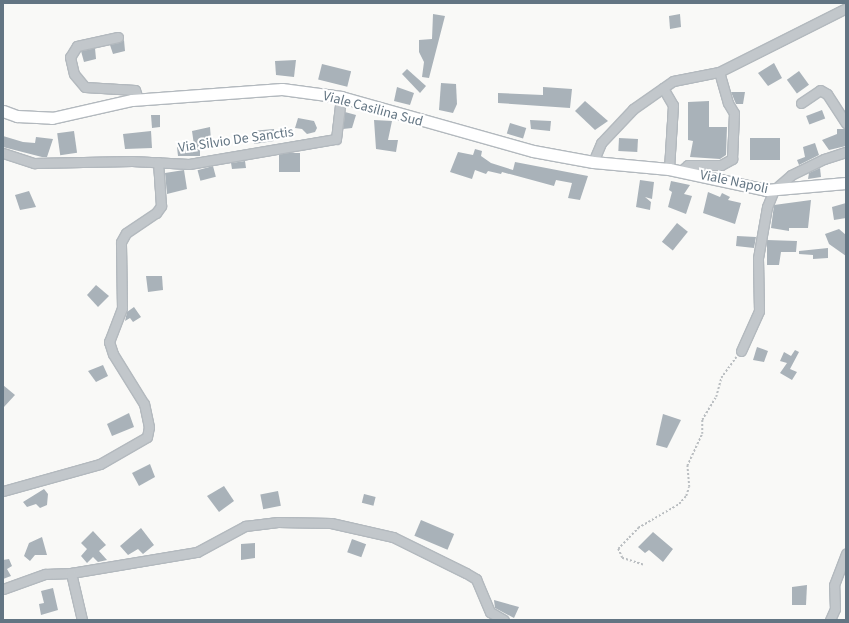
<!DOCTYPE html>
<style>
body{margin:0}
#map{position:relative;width:849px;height:623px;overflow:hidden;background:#f9f9f7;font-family:"Source Sans 3",sans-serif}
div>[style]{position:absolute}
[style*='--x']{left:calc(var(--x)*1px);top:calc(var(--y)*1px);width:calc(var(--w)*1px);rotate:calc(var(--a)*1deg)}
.building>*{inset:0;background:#a9b2b9;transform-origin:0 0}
.path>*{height:1.5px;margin-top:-0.75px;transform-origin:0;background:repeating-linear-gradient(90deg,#babec1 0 2px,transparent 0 4px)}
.roads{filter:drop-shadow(1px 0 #b3b9be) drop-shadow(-1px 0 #b3b9be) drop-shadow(0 1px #b3b9be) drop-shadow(0 -1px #b3b9be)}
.minor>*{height:9px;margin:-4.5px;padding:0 4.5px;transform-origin:4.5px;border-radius:4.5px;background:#c2c7cb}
.major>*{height:11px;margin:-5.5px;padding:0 5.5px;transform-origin:5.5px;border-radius:5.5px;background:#fff}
span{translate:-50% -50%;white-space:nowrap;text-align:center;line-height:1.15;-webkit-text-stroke:4px #fff;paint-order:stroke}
.street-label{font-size:14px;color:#637583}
.frame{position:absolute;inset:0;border:4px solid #637583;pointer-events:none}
</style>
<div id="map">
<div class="building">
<i style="clip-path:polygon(433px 14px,445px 16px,429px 78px,422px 77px,424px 62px,419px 52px,419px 40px,432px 39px)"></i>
<i style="clip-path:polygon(680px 14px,681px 27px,670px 29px,669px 16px)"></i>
<i style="clip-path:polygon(124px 40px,125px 51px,113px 54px,110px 45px)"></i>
<i style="clip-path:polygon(95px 48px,96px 59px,84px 62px,81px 51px)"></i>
<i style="clip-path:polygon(296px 60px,294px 77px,276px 75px,275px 61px)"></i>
<i style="clip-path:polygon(774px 63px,782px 78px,768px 86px,758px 73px)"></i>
<i style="left:322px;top:64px;width:30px;height:16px;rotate:14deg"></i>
<i style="clip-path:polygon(407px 69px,426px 86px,420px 93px,402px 74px)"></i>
<i style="left:799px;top:71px;width:17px;height:15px;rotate:54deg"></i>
<i style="clip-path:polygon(441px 83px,456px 84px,457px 104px,453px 113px,439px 110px)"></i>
<i style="clip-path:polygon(397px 87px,414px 93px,410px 105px,394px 101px)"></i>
<i style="clip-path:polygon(543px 87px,572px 89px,570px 108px,498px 103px,498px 93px,543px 95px)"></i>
<i style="clip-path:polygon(731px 92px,745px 92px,743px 104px,736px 104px)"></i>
<i style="clip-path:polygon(585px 101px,608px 121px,595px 130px,575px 111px)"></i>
<i style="clip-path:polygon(709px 101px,709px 127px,727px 127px,726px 155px,720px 159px,690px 157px,693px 141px,688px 140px,688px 102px)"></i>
<i style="left:822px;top:110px;width:9px;height:17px;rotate:69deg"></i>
<i style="clip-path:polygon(345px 112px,356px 115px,352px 128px,343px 129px)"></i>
<i style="clip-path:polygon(151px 115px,160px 115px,160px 127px,152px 128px)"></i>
<i style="clip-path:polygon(298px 118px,314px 121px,317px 128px,315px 132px,307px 134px,302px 129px,295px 128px)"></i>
<i style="clip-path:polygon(374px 120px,392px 121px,388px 140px,398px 140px,396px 152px,376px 149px)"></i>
<i style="clip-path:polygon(530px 120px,551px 121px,550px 131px,531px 129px)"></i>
<i style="left:510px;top:123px;width:17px;height:11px;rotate:17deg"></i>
<i style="clip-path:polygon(210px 127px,211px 140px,200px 141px,200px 156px,178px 156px,177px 147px,194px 145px,192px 131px)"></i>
<i style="clip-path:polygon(274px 129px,274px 141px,254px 144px,252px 131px)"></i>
<i style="clip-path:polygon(837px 129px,845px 129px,846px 146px,829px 150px,822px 140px,837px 134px)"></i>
<i style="left:74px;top:131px;width:22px;height:17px;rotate:82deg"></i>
<i style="clip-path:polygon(151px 131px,152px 148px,125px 149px,123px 134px)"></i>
<i style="clip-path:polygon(3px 136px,23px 142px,35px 143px,36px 137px,53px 139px,47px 157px,42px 157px,3px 147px)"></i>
<i style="left:619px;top:138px;width:19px;height:13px;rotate:3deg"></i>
<i style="left:750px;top:138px;width:30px;height:22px"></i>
<i style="clip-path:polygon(815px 143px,819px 155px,799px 165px,797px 160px,805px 157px,803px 147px)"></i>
<i style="clip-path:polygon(475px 149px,482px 151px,481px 156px,491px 163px,513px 170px,515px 162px,588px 176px,580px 200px,568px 198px,572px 183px,556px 180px,554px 186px,502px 172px,501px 174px,488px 171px,486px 174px,475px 170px,472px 179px,450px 172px,458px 152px,473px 155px)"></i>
<i style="left:300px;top:153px;width:19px;height:21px;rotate:90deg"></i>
<i style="clip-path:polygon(245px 161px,246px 168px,232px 169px,231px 163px)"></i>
<i style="left:213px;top:166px;width:11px;height:16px;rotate:75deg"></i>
<i style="clip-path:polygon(820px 168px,821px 177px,808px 179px,809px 173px)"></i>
<i style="clip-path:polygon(184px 170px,187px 189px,167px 194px,165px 173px)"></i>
<i style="clip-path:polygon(640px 180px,654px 182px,652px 199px,645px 197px,651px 202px,650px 210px,636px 207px)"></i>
<i style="clip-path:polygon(671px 181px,690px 185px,684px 194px,692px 196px,686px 214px,668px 207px,672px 192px,669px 190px)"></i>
<i style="clip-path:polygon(29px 191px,36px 207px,20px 210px,15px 195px)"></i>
<i style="clip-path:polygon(708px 192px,720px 197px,722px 193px,730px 197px,728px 200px,741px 203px,735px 224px,703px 213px)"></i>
<i style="clip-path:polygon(811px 200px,808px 228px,789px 228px,789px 231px,771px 228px,774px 205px)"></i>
<i style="clip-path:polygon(846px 203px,846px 218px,834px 220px,832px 207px)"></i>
<i style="left:677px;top:223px;width:14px;height:24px;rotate:39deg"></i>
<i style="clip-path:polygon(839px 229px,846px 235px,846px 256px,829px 244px,825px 234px)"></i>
<i style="clip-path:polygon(737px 236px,756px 237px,754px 248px,736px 246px)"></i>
<i style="clip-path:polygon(767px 240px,797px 241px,796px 252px,781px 252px,779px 265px,767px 265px)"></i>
<i style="clip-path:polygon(828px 248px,828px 258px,813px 259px,813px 255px,799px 254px,799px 251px)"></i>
<i style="clip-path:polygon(146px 276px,162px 276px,163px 290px,148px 292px)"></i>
<i style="clip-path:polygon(96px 285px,109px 296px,98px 307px,87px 295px)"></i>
<i style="clip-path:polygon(134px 307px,141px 317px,133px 322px,130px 318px,125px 321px,127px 312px)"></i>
<i style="clip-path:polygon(757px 347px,768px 351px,764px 362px,753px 360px)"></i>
<i style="clip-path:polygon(795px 350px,799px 352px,790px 369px,797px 372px,792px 380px,780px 373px,787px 363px,780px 361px,784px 352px,791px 356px)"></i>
<i style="clip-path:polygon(103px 365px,108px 376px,96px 382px,88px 371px)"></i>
<i style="clip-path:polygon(3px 385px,15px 395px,3px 408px)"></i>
<i style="clip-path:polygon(129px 413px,134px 427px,112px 436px,107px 424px)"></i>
<i style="clip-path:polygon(663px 414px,681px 420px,667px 448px,656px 445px)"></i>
<i style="clip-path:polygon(150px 464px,155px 477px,139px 486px,132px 473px)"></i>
<i style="clip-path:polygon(224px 486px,234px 501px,219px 512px,207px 496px)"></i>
<i style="clip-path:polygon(44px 489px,48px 494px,47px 505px,40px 508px,36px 504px,27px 507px,23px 502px)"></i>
<i style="left:278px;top:491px;width:15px;height:18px;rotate:79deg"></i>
<i style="left:364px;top:494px;width:12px;height:9px;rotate:14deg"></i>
<i style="left:421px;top:520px;width:36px;height:17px;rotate:23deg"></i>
<i style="clip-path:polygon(141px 528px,154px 545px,143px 554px,138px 549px,128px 555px,120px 546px)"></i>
<i style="clip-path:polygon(93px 531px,106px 545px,99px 551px,107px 560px,98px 562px,93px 557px,87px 563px,81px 556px,87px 549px,81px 543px)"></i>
<i style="clip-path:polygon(653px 532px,673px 549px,663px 562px,649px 550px,645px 553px,638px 547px)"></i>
<i style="clip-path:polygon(42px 537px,47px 555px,35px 555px,30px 561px,24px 556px,29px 543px)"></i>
<i style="left:352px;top:539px;width:15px;height:14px;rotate:20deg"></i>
<i style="clip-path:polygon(255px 543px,255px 558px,241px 560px,241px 544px)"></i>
<i style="clip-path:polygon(9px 559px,12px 566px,7px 569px,11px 576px,3px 579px,3px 560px)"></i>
<i style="clip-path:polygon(807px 585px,806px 605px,792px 605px,792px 587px)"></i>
<i style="clip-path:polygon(53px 588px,58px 610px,41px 615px,39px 604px,44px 603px,41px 591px)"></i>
<i style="clip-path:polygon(494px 600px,519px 607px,514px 618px,495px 608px)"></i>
</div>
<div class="path">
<i style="--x:643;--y:565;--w:22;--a:-162"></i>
<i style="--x:622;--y:558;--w:10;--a:-114"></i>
<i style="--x:618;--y:549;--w:29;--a:-46"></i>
<i style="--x:638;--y:528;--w:48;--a:-30.3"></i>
<i style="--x:679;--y:504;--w:11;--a:-49"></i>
<i style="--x:686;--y:496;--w:9;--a:-72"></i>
<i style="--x:689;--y:487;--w:21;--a:-95"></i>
<i style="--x:687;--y:466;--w:35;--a:-65"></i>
<i style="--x:702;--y:434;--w:14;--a:-90"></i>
<i style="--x:702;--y:420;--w:27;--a:-59"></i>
<i style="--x:716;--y:397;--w:20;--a:-75"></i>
<i style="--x:721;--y:378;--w:26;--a:-54"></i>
</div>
<div class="roads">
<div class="minor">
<i style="--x:118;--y:37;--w:42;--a:167.6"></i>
<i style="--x:77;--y:46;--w:13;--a:122"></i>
<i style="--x:70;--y:57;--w:17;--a:77"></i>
<i style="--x:74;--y:74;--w:17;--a:50"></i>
<i style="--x:85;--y:87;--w:50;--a:3.4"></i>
<i style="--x:135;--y:90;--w:9;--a:72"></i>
<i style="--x:663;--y:88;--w:20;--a:60"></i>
<i style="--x:673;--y:105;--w:64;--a:93.6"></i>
<i style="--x:801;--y:103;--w:23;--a:-34"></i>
<i style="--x:820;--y:90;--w:8;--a:30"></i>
<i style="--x:827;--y:94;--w:35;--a:57"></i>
<i style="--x:3;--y:153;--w:33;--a:18"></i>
<i style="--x:34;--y:163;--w:98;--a:-1.2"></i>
<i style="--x:132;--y:161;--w:57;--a:3"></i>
<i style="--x:189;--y:164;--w:149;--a:-9.7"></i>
<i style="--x:336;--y:139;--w:42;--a:-83.2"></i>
<i style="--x:593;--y:162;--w:21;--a:-67"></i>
<i style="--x:601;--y:143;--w:47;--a:-46.7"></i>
<i style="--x:633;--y:109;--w:49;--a:-35"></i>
<i style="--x:673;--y:81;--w:47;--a:-11.1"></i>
<i style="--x:719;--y:72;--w:142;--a:-26.7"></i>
<i style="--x:681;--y:171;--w:9;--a:-41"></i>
<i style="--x:688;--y:165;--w:33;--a:0"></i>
<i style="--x:721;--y:165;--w:13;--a:-29"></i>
<i style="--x:732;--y:159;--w:46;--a:-87.5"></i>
<i style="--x:734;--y:113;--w:12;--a:-121"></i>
<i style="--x:728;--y:103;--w:32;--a:-106"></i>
<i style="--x:741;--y:351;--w:44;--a:-65.8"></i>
<i style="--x:759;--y:311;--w:53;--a:-91.1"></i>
<i style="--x:758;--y:258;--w:52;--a:-80"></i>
<i style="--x:767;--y:207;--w:18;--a:-68"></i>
<i style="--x:774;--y:190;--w:23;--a:-41"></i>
<i style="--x:791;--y:175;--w:37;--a:-26"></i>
<i style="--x:824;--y:159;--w:23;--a:-18"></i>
<i style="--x:3;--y:491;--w:101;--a:-15.6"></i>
<i style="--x:100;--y:464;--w:54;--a:-29.9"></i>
<i style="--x:147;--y:437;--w:10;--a:-79"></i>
<i style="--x:149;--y:427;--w:24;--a:-102"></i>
<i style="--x:144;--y:404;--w:59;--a:-121.8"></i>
<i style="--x:113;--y:354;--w:13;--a:-108"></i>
<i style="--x:109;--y:342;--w:36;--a:-69"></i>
<i style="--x:122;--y:308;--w:66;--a:-90.9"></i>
<i style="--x:121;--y:242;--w:10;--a:-61"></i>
<i style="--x:126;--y:233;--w:36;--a:-34"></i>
<i style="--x:156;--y:213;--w:9;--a:-54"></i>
<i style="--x:161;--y:206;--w:44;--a:-93.9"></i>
<i style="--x:71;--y:573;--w:128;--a:-9.5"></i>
<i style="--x:197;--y:552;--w:55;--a:-28.4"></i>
<i style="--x:245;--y:526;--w:33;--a:-7"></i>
<i style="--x:278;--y:522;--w:53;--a:1.1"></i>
<i style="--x:331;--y:523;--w:64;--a:12.7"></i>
<i style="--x:393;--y:537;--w:81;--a:26.3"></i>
<i style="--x:466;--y:573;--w:12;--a:31"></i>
<i style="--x:476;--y:579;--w:36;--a:67"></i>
<i style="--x:490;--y:612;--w:16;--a:30"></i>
<i style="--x:3;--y:589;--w:45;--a:-19.7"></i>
<i style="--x:45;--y:574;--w:26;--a:-2"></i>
<i style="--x:71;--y:573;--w:48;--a:76.8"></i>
<i style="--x:830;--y:620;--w:12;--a:-66"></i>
<i style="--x:835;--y:609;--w:24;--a:-92"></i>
<i style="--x:834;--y:585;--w:34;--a:-69"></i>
</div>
<div class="major">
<i style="--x:3;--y:111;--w:15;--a:20"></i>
<i style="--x:17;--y:116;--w:35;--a:3"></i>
<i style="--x:52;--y:118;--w:82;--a:-12.7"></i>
<i style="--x:132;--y:100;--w:150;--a:-4.2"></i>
<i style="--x:282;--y:89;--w:60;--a:7.7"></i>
<i style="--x:341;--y:97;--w:199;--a:15.7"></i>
<i style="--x:533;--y:151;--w:61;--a:10.4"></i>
<i style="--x:593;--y:162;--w:76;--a:5.3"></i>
<i style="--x:669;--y:169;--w:99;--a:12.2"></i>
<i style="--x:766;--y:190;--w:80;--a:-5"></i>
</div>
</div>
<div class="street-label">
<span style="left:373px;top:109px;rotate:15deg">Viale Casilina Sud</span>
<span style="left:236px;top:140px;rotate:-8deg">Via Silvio De Sanctis</span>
<span style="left:734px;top:182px;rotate:12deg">Viale Napoli</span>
</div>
<div class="frame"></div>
</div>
